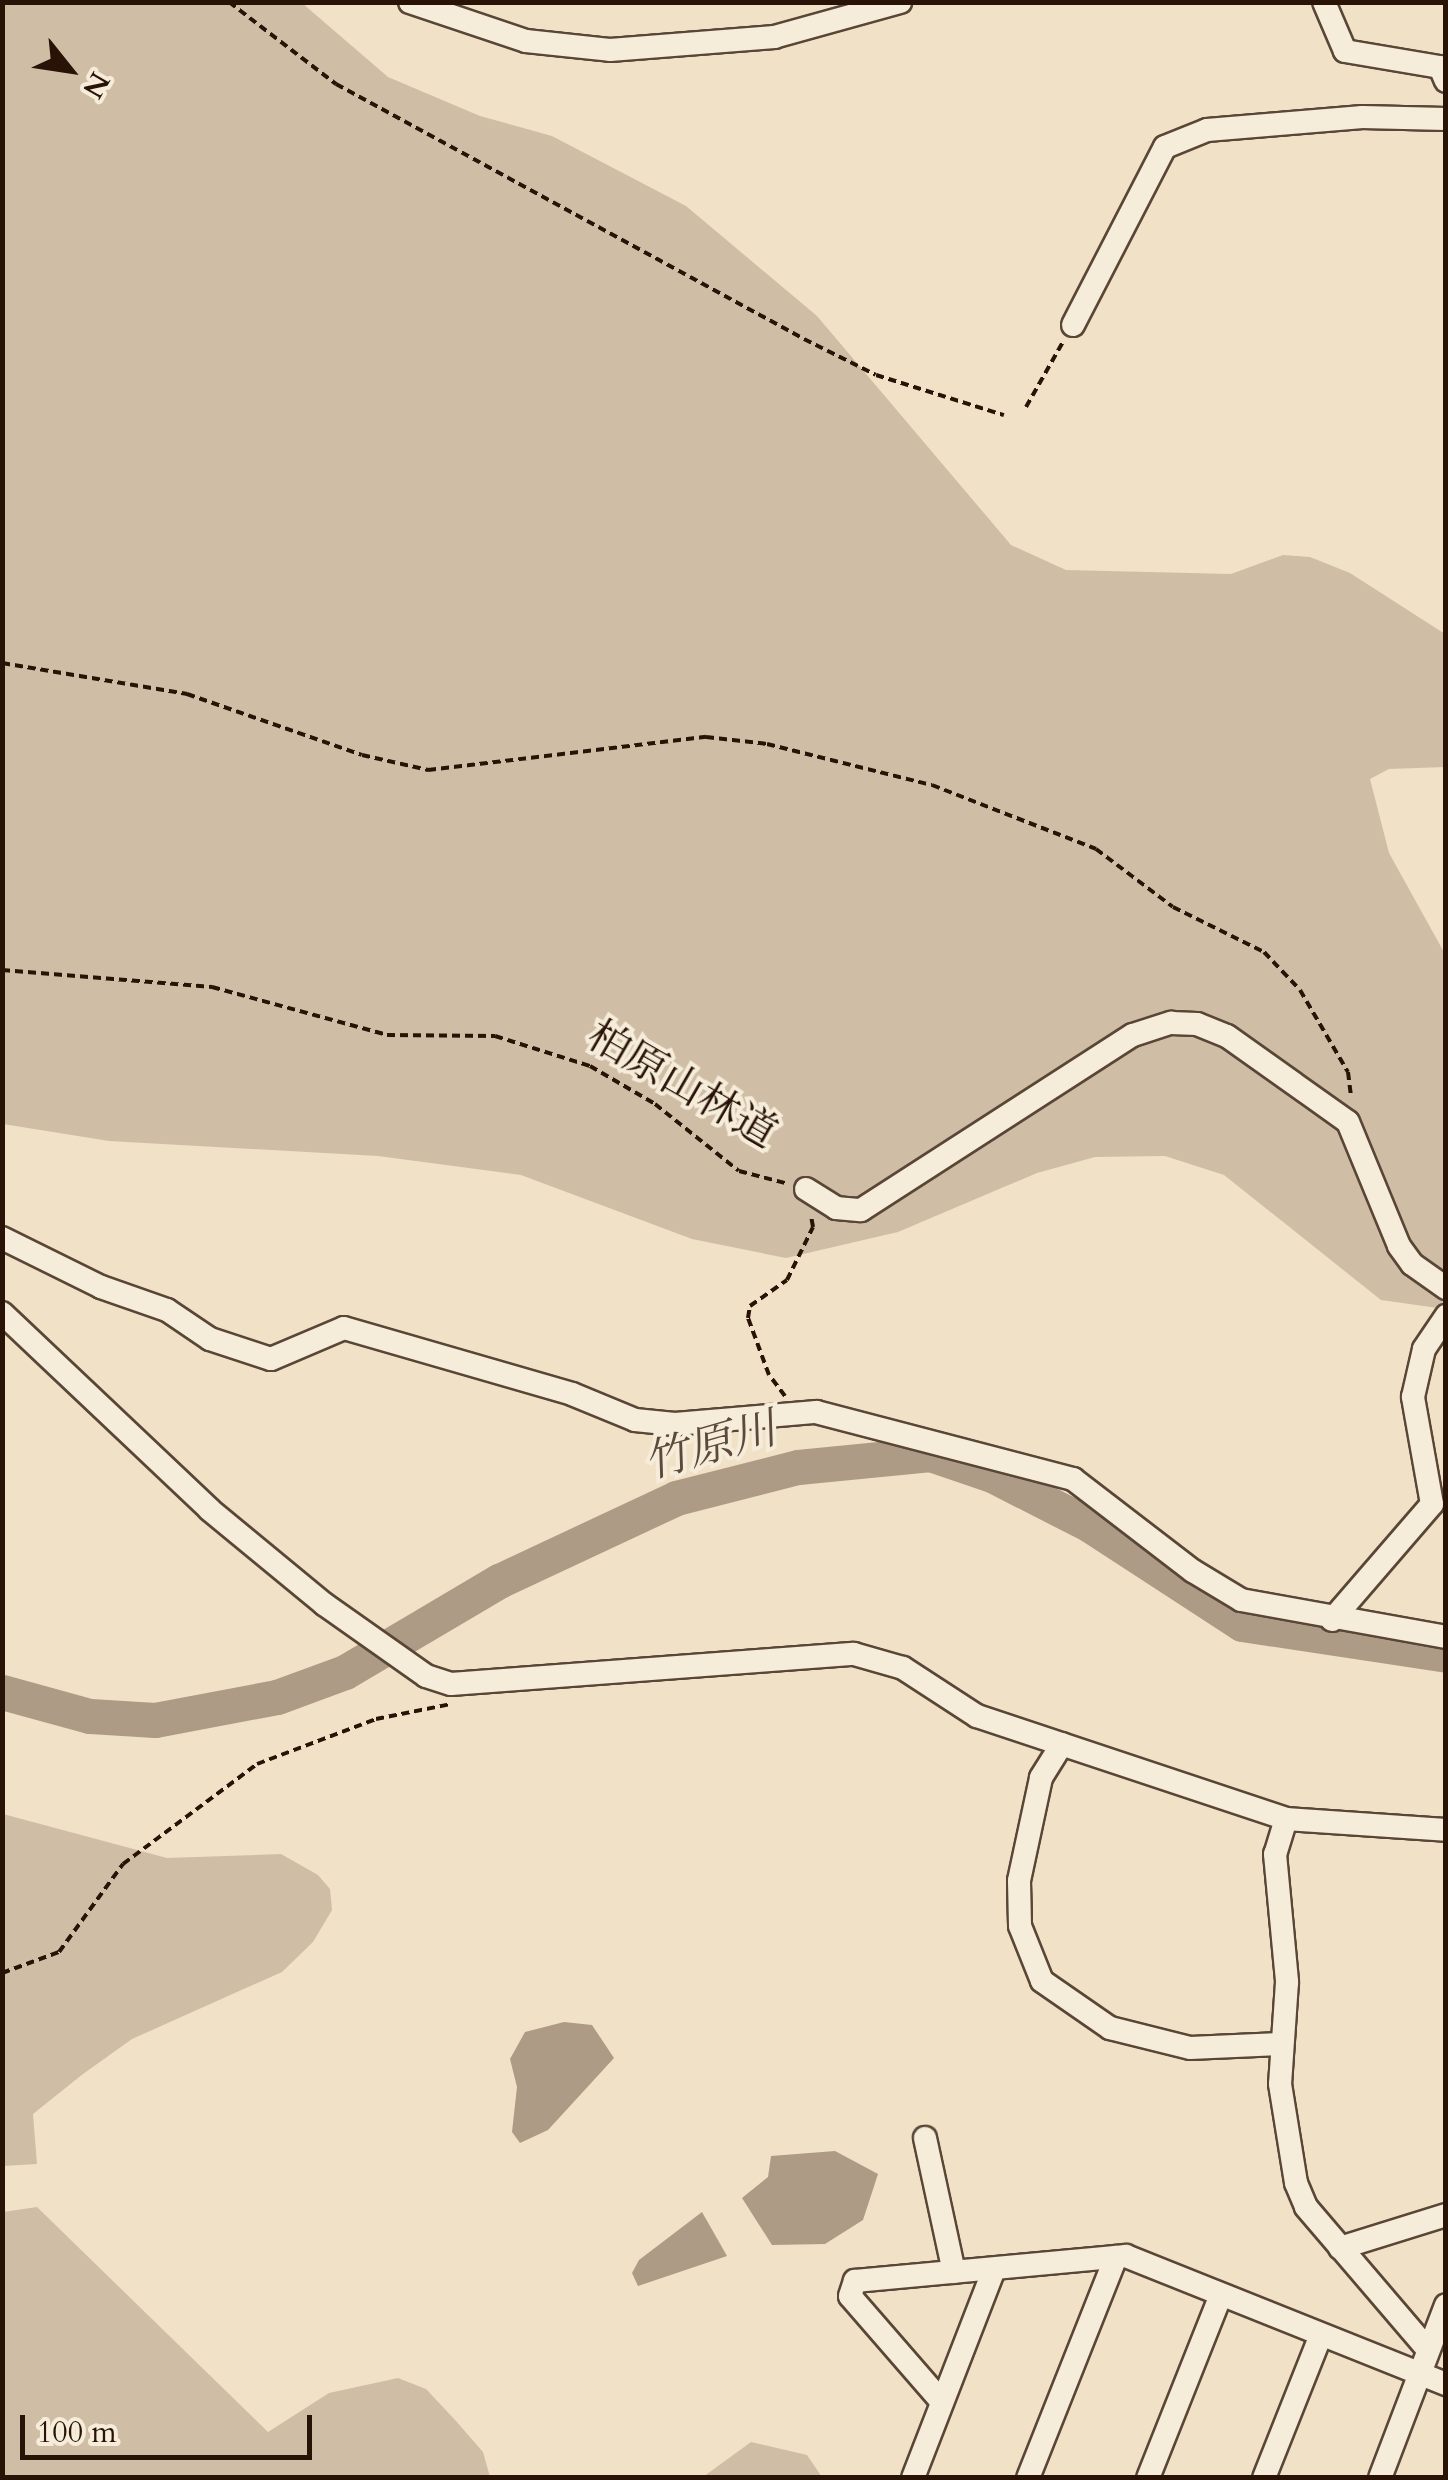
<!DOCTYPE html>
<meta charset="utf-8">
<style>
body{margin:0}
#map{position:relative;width:1448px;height:2480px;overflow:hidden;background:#f1e1c6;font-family:Cardo,"Noto Serif JP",serif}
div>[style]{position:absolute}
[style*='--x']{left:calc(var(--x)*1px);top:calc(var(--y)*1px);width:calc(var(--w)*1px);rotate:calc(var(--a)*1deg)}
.green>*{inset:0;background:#cfbea5}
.water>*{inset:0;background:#ad9b85}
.river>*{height:35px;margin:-17.5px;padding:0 17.5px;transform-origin:17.5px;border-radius:17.5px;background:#ad9b85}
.path>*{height:4px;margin-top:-2px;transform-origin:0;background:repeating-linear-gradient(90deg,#281306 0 8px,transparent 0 13px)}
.roads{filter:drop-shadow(2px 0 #5a4636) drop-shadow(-2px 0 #5a4636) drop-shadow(0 2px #5a4636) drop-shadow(0 -2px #5a4636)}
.minor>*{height:22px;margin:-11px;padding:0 11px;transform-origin:11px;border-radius:11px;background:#f6ecda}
span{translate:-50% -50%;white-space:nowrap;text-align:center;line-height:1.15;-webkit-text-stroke:8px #f6ecda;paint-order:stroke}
.street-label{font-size:42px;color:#281306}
.water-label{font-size:45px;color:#5d4939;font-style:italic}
.frame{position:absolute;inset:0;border:5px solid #281306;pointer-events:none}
.north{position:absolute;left:20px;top:20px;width:100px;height:100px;-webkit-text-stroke:8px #f6ecda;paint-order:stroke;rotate:120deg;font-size:28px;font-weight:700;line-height:40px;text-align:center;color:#281306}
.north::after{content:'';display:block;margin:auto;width:35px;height:45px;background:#281306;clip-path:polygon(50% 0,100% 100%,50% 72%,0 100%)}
.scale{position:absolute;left:20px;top:2415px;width:292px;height:45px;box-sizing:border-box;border:5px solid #281306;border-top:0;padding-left:12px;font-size:30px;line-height:35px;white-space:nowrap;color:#281306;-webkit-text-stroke:8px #f6ecda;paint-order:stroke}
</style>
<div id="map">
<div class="green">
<i style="clip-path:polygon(2px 3px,302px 3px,388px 77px,480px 116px,552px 136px,686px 206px,817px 316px,1011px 545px,1066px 570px,1231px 574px,1283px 555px,1310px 557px,1350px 573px,1445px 634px,1445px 767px,1389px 769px,1370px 779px,1389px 853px,1445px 954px,1445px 1309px,1381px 1300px,1224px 1175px,1165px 1156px,1095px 1157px,1037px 1173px,898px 1232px,786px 1258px,692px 1239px,521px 1175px,378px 1156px,109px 1141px,3px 1124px)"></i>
<i style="clip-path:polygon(3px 1814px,167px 1858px,281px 1854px,318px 1875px,330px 1889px,332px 1910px,313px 1942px,282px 1972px,132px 2039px,83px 2074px,33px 2114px,37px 2164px,3px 2166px)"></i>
<i style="clip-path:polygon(37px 2207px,268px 2432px,329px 2393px,398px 2378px,426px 2389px,456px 2421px,483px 2452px,490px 2477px,3px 2477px,3px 2212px)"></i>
<i style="clip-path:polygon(751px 2442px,807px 2455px,822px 2477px,703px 2477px)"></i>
</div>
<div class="water">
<i style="clip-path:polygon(564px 2022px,592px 2025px,614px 2058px,548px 2130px,520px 2143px,512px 2132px,517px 2087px,510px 2059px,525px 2032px)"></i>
<i style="clip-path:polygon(835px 2151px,878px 2174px,863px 2220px,825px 2244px,772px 2245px,742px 2198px,768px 2177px,771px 2156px)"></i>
<i style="clip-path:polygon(702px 2212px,727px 2256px,638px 2286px,632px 2273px,639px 2260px)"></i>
</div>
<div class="river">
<i style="--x:2;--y:1692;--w:91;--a:15.3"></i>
<i style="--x:90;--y:1716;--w:65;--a:3.5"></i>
<i style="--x:155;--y:1720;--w:124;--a:-10.7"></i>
<i style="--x:277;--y:1697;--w:72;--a:-20.2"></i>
<i style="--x:345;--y:1672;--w:179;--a:-30.6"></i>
<i style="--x:499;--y:1581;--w:195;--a:-25.1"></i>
<i style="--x:676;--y:1498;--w:126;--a:-14.3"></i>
<i style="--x:798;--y:1467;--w:133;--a:-5.6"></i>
<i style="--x:930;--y:1454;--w:65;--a:18.7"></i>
<i style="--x:992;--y:1475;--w:110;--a:27"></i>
<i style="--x:1090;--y:1525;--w:181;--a:33.1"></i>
<i style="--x:1242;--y:1624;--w:206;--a:8.6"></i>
</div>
<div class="path">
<i style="--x:229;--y:2;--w:135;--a:37.5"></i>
<i style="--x:336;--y:84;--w:533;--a:28.58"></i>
<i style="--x:804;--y:339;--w:80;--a:26.6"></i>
<i style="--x:876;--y:375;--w:134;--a:17.4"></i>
<i style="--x:1026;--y:407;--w:75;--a:-60.4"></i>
<i style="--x:2;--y:663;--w:188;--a:9.5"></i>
<i style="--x:187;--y:694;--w:185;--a:19.2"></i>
<i style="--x:362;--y:755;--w:68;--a:12.8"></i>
<i style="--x:428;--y:770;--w:280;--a:-6.8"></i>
<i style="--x:706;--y:737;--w:61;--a:6.5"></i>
<i style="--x:767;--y:744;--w:170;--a:14"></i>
<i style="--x:932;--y:785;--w:176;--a:21.3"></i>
<i style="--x:1096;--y:849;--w:96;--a:37"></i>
<i style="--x:1173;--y:907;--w:102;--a:26.3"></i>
<i style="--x:1264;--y:952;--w:52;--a:46.5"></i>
<i style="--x:1300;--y:990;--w:95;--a:59.7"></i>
<i style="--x:1348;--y:1072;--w:24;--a:83"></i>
<i style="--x:2;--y:970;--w:211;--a:4.6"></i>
<i style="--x:212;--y:987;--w:181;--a:15.3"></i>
<i style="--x:387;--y:1035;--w:108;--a:0.5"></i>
<i style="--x:495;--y:1036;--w:100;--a:17.5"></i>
<i style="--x:590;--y:1066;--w:75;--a:30.3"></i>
<i style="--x:655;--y:1104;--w:107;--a:38.6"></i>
<i style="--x:739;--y:1171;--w:48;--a:14.6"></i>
<i style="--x:785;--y:1396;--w:26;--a:-127"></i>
<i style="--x:769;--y:1375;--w:61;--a:-110.2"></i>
<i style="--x:748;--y:1318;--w:12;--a:-81"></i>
<i style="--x:750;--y:1306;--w:45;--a:-35.1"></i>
<i style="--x:787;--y:1280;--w:59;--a:-63.9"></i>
<i style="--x:813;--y:1227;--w:11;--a:-100"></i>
<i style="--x:2;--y:1973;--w:61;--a:-20.2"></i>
<i style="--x:59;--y:1952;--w:109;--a:-54"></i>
<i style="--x:123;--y:1864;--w:167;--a:-36.7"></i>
<i style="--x:257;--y:1764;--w:127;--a:-20.7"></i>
<i style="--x:376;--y:1719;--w:76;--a:-11.3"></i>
</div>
<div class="roads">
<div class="minor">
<i style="--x:410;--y:2;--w:122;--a:18.6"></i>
<i style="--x:526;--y:41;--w:84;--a:6.1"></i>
<i style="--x:610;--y:50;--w:165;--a:-4.5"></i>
<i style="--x:774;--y:37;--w:131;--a:-15.5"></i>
<i style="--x:1324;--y:2;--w:53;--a:66.8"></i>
<i style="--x:1345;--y:51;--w:96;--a:9.6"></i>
<i style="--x:1440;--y:67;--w:15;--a:67"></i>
<i style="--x:1073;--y:325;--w:200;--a:-62.7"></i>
<i style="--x:1165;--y:147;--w:45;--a:-22"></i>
<i style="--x:1207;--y:130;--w:156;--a:-4.8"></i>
<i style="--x:1362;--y:117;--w:84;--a:1.4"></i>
<i style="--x:806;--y:1189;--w:36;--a:32"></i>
<i style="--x:836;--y:1208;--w:25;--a:5"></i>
<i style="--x:861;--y:1210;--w:323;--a:-32.8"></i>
<i style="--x:1133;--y:1035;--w:40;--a:-18"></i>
<i style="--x:1171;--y:1023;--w:26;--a:2"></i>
<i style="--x:1197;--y:1024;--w:32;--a:22"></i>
<i style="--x:1227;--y:1036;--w:148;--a:35.4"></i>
<i style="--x:1348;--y:1122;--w:134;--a:67.6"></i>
<i style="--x:1399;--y:1246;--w:22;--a:54"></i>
<i style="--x:1412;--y:1264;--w:42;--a:35.2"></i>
<i style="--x:2;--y:1238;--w:110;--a:26.3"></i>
<i style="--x:101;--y:1287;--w:70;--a:19.2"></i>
<i style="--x:167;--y:1310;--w:52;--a:34"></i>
<i style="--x:210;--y:1339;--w:64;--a:18.2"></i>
<i style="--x:271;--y:1359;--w:79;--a:-23"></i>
<i style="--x:344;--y:1328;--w:237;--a:16.1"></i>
<i style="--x:572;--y:1394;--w:68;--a:22.4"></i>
<i style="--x:635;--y:1420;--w:40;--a:5.7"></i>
<i style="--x:675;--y:1424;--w:142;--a:-4.9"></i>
<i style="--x:816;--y:1412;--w:266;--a:14.6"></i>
<i style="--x:1073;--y:1479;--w:151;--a:37.5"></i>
<i style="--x:1193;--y:1571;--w:56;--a:31.1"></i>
<i style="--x:1241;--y:1600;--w:208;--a:10.2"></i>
<i style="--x:2;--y:1313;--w:286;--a:43.4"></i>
<i style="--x:210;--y:1510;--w:148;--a:39.5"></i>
<i style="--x:324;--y:1604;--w:125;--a:35.2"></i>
<i style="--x:426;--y:1676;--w:26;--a:18"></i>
<i style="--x:451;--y:1684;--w:404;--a:-4.3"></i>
<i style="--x:854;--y:1654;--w:51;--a:15.9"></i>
<i style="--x:903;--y:1668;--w:88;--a:33"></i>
<i style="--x:977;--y:1716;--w:326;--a:18.4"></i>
<i style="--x:1286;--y:1819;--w:160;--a:3.9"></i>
<i style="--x:1332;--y:1620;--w:153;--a:-49.2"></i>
<i style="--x:1432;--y:1504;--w:109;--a:-100.1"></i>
<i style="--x:1413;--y:1397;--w:49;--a:-77.1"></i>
<i style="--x:1424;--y:1349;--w:40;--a:-56"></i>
<i style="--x:1062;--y:1744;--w:40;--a:122"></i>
<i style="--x:1041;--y:1778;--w:105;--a:102.1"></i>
<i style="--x:1019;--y:1881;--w:45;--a:88.7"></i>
<i style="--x:1020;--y:1926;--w:59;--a:68.2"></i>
<i style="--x:1042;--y:1981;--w:83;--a:34.7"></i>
<i style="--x:1110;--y:2028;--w:82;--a:14"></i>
<i style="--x:1190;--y:2048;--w:90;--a:-2.5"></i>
<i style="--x:1286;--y:1819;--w:37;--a:107"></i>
<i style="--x:1275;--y:1854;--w:129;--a:84.6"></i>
<i style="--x:1287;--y:1982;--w:102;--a:93.9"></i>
<i style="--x:1280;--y:2084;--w:100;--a:80.8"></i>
<i style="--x:1296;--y:2183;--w:26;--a:67"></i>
<i style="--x:1306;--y:2207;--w:188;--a:49.5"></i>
<i style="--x:925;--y:2138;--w:137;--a:77.8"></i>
<i style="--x:1340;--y:2248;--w:111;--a:-17.3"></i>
<i style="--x:942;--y:2402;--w:140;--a:-131"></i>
<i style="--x:850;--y:2296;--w:16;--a:-72"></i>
<i style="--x:855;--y:2281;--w:272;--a:-5.3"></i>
<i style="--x:1126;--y:2256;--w:345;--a:21.8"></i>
<i style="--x:913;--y:2478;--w:224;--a:-68.8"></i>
<i style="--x:1028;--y:2478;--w:238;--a:-68.3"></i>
<i style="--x:1148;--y:2478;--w:197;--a:-68.3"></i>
<i style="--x:1264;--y:2478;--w:154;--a:-68.3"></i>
<i style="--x:1380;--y:2478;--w:185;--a:-69.1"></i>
</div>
</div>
<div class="street-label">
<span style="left:682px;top:1085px;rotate:30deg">柏原山林道</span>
</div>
<div class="water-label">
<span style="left:710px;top:1446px;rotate:-16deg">竹原川</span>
</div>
<div class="frame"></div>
<div class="north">N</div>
<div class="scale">100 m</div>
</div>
